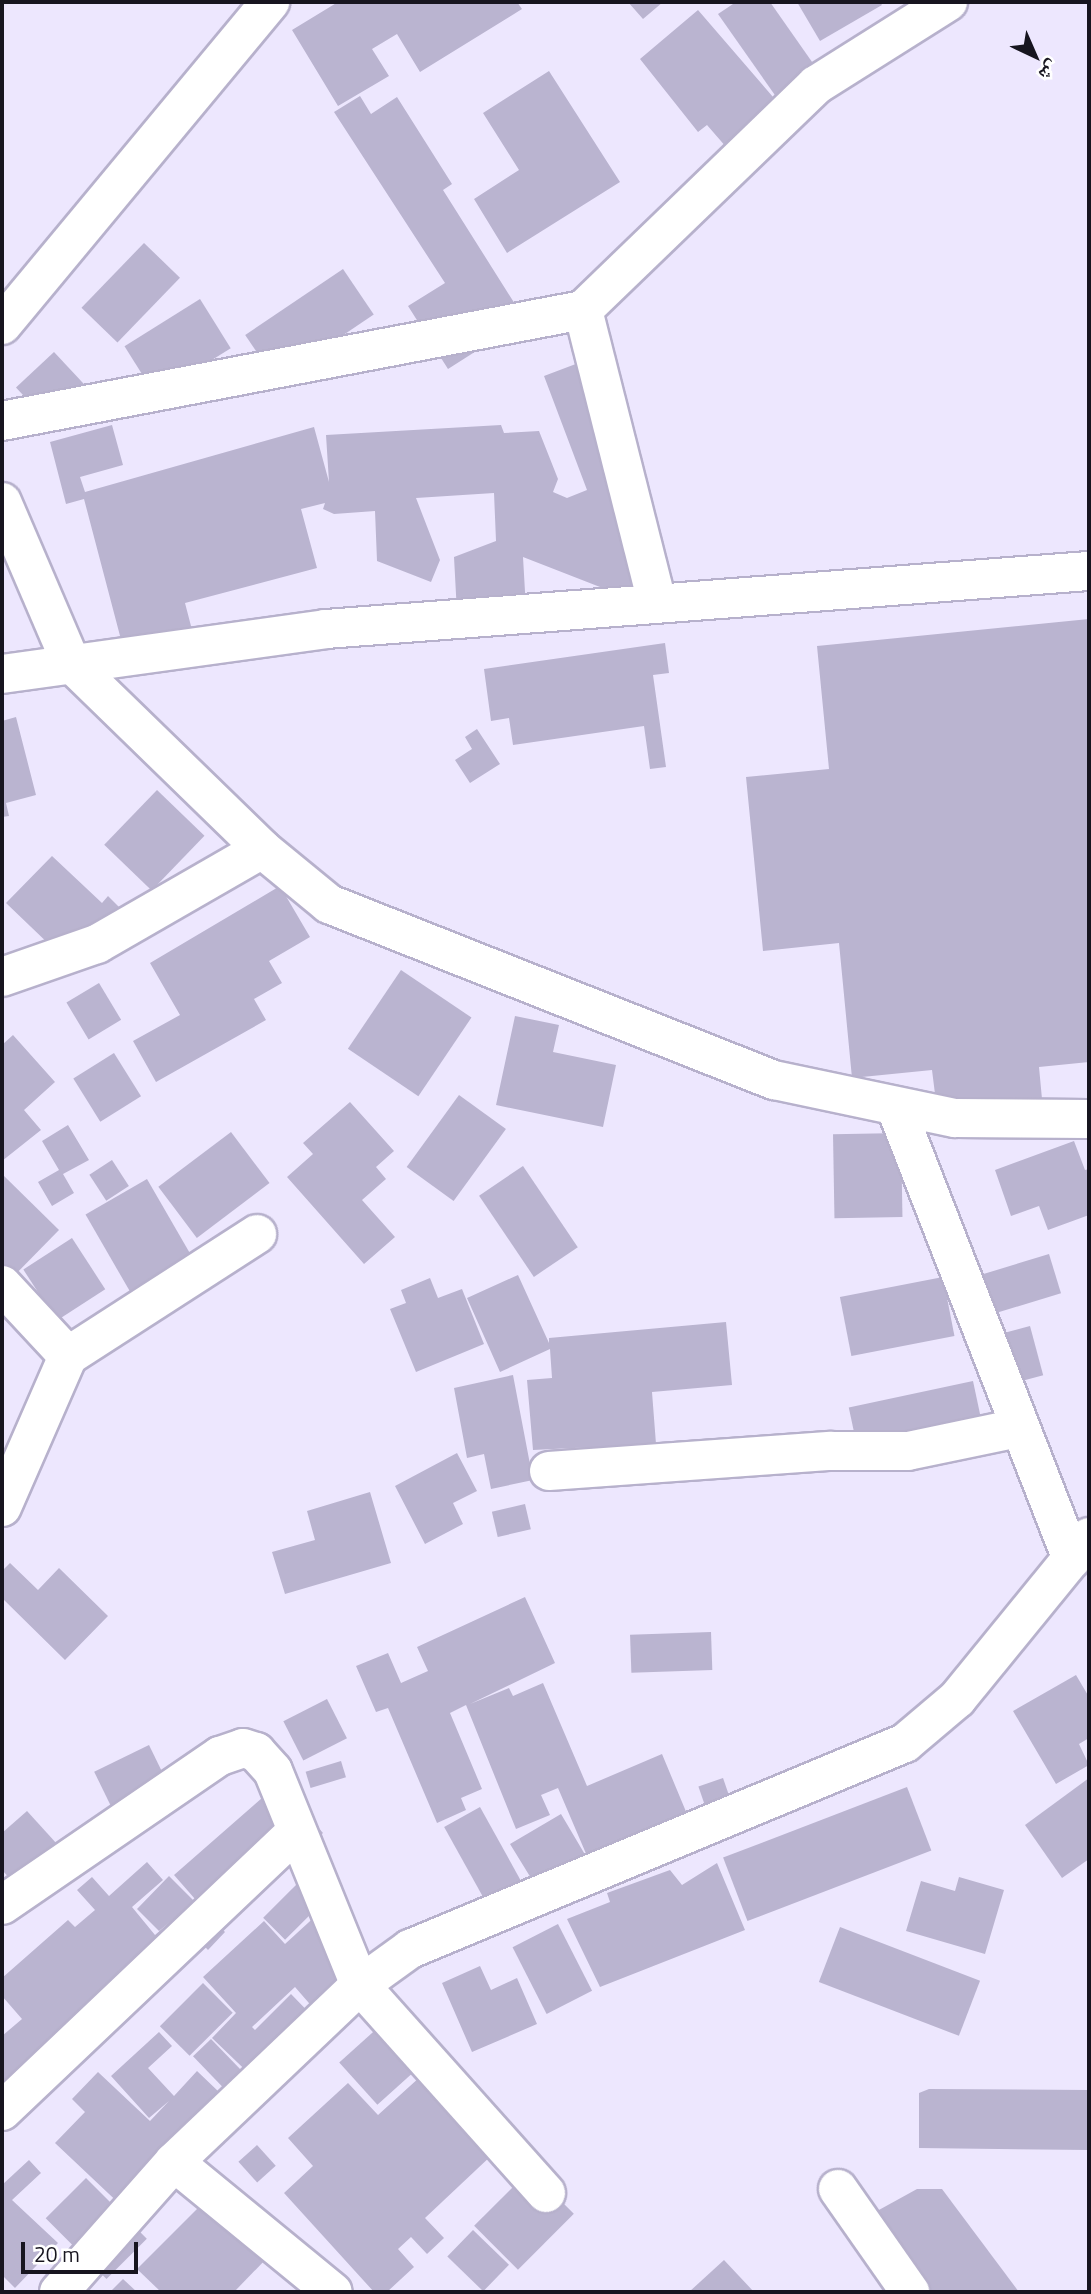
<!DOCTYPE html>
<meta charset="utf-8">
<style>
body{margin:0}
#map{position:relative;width:1091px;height:2294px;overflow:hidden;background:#ede7fe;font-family:"Titillium Web","Noto Naskh Arabic",sans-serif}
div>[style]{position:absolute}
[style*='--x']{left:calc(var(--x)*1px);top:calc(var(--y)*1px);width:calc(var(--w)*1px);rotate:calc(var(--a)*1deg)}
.building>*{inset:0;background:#bab4d0;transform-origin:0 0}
.roads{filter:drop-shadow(2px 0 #b7b1cc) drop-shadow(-2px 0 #b7b1cc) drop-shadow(0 2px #b7b1cc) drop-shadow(0 -2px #b7b1cc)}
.minor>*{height:38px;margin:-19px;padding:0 19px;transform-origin:19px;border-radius:19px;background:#fff}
span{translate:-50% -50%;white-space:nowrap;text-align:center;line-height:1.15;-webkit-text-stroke:7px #fff;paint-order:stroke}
.frame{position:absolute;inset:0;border:4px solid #17151f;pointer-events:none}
.north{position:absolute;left:1000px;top:21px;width:70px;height:70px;-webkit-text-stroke:5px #fff;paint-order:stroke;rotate:136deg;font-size:19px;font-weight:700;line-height:28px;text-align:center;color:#17151f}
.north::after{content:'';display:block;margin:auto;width:24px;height:32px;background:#17151f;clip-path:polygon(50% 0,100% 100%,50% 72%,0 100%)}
.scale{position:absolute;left:21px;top:2242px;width:117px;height:32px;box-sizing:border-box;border:4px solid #17151f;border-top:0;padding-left:9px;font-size:21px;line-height:24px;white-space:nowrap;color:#17151f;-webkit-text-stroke:5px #fff;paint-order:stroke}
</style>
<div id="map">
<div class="building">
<i style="clip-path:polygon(338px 2px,517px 2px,522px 9px,420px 72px,397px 34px,372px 49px,389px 76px,338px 106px,292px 30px)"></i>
<i style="clip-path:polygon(628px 2px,663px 2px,643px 19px)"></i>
<i style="clip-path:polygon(736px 2px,770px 2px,831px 89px,791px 118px,718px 14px)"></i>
<i style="clip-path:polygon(797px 2px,880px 2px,882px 5px,820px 41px)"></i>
<i style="clip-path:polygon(698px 10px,792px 119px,740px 163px,707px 125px,698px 132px,640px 59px)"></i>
<i style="clip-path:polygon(549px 71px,620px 182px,507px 253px,474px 199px,519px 170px,483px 113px)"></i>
<i style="clip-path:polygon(360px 96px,371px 114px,397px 97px,452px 184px,443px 190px,525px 320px,448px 369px,408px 306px,445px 283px,334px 112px)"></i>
<i style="left:144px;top:243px;width:50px;height:90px;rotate:44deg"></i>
<i style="left:343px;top:269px;width:55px;height:118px;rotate:56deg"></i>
<i style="left:200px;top:299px;width:58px;height:89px;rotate:58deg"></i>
<i style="left:54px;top:352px;width:50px;height:52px;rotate:47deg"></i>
<i style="clip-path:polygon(581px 362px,614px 390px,643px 467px,606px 482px,632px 491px,670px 591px,618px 594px,523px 557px,526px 609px,457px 613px,454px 557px,496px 541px,494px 493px,416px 498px,440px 560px,431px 582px,377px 561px,375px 511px,334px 514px,323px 509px,325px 503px,301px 509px,317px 568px,185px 603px,197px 649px,124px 651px,84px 499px,66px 504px,50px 442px,112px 425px,123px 465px,80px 477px,85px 492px,314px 427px,329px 482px,326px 435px,501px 425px,504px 433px,539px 431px,558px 479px,553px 492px,567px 498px,587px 490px,544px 376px)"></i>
<i style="clip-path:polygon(1089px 619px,1089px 1062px,1039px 1067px,1042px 1099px,937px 1110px,932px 1070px,852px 1078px,839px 943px,763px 951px,746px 777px,829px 769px,817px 646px)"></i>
<i style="clip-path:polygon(665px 643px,669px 673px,653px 675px,666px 767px,650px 769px,644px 726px,513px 745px,509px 718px,491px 721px,484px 669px)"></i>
<i style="clip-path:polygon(16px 717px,36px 795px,6px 803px,9px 816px,2px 817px,2px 721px)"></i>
<i style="clip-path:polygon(477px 729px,500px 764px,470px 783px,455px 760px,472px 749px,465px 737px)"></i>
<i style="left:157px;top:790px;width:66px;height:76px;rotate:44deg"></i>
<i style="clip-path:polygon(52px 856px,102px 903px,108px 896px,130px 918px,78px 972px,6px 903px)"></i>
<i style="clip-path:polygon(280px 886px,310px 937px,269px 961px,282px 983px,254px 999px,266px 1020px,156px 1082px,133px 1041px,180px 1015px,150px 963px)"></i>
<i style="left:401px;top:970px;width:85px;height:95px;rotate:34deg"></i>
<i style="left:99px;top:983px;width:43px;height:38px;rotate:59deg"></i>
<i style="clip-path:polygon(515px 1016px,559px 1025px,553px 1052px,616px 1065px,603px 1127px,496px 1105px)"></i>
<i style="clip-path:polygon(13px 1035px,55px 1082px,24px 1110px,41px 1130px,2px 1161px,2px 1045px)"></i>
<i style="left:114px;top:1053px;width:51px;height:48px;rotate:58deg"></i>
<i style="left:459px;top:1095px;width:58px;height:89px;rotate:36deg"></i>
<i style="clip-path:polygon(350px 1102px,394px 1151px,376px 1167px,386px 1179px,362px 1200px,395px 1237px,364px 1264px,287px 1177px,313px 1154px,303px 1143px)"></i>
<i style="clip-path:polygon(68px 1125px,89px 1160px,63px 1174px,74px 1193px,52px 1206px,38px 1182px,59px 1170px,42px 1141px)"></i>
<i style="left:231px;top:1132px;width:64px;height:91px;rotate:53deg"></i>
<i style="left:901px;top:1133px;width:84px;height:68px;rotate:89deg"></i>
<i style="clip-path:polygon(1074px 1141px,1085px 1170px,1089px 1169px,1089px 1215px,1048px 1230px,1039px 1206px,1011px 1216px,995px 1170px)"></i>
<i style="left:112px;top:1160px;width:31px;height:27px;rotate:57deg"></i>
<i style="left:523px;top:1166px;width:98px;height:53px;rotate:56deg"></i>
<i style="clip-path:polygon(2px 1174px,59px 1230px,8px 1282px,2px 1275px)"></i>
<i style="left:147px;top:1179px;width:91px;height:71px;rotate:60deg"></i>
<i style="left:72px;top:1238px;width:61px;height:58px;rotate:57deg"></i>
<i style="left:1049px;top:1254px;width:41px;height:85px;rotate:73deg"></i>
<i style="clip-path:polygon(518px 1275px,549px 1343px,549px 1338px,726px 1322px,732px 1385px,652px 1392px,656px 1444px,533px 1450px,527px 1380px,552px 1378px,550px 1349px,500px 1372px,467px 1298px)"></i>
<i style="left:943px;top:1277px;width:60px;height:105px;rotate:79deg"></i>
<i style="clip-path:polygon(430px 1278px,438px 1298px,462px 1289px,484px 1344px,416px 1372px,390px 1309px,406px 1303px,401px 1290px)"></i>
<i style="left:1030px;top:1326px;width:51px;height:37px;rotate:75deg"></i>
<i style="clip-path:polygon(513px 1375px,533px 1480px,491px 1489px,484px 1454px,467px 1458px,454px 1388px)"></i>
<i style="left:973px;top:1381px;width:54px;height:127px;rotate:78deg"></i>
<i style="clip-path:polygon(457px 1453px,477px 1491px,453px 1503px,463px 1524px,425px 1544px,395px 1486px)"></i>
<i style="clip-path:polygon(370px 1492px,391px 1563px,285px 1594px,272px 1552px,315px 1540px,307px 1511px)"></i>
<i style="left:525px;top:1504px;width:26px;height:34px;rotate:77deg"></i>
<i style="clip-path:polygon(10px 1563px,38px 1590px,59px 1568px,108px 1616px,65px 1660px,2px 1598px,2px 1571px)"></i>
<i style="clip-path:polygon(525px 1597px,555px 1663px,470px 1704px,509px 1688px,513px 1696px,543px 1683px,587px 1786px,662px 1754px,692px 1826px,542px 1896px,510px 1844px,561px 1814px,590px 1863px,558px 1788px,541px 1795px,550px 1815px,516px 1829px,466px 1705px,450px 1713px,482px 1789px,461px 1798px,466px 1810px,437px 1823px,388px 1708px,376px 1712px,356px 1666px,388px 1653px,401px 1683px,428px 1671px,417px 1647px)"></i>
<i style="left:711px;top:1632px;width:38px;height:81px;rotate:88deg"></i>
<i style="clip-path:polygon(1076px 1675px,1089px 1697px,1089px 1738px,1079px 1744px,1089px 1765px,1056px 1784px,1013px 1711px)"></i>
<i style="left:327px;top:1699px;width:44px;height:49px;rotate:63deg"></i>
<i style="left:149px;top:1745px;width:57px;height:61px;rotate:64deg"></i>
<i style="left:341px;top:1761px;width:17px;height:37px;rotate:73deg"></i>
<i style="left:723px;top:1778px;width:28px;height:26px;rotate:71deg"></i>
<i style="clip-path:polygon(1089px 1778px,1089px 1859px,1062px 1878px,1025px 1825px)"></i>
<i style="clip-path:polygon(279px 1783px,323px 1833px,251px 1897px,227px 1870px,195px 1899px,174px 1875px)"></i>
<i style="left:907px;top:1787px;width:68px;height:197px;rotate:69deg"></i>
<i style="left:480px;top:1807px;width:90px;height:41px;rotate:61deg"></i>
<i style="clip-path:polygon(27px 1811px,77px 1866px,34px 1905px,2px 1870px,2px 1833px)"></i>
<i style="clip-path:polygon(147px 1862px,163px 1880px,132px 1907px,155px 1935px,176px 1917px,159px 1931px,137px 1909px,169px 1876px,225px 1932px,208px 1950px,189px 1930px,2px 2100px,2px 2036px,22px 2019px,2px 1996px,2px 1978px,68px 1920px,75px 1927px,95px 1910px,77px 1890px,92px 1877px,109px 1896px)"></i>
<i style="clip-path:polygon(717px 1863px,745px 1930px,600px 1987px,567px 1919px,610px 1902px,607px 1893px,670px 1870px,682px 1885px)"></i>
<i style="left:307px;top:1874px;width:31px;height:62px;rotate:45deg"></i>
<i style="clip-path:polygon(959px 1877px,1004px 1890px,985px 1954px,906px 1931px,921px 1881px,955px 1891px)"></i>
<i style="clip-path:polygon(320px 1912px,380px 1978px,328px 2025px,295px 1987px,252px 2027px,255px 2030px,291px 1994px,325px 2029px,265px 2089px,212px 2038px,236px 2013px,203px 1977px,264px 1921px,285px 1944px)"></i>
<i style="left:558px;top:1924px;width:75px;height:51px;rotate:63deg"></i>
<i style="left:840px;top:1927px;width:150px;height:59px;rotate:21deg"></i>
<i style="clip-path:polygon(480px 1966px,491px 1990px,517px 1978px,537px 2024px,472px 2052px,442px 1983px)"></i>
<i style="left:203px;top:1983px;width:42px;height:61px;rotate:45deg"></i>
<i style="left:392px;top:2015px;width:57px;height:71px;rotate:48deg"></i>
<i style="clip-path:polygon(159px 2032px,172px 2046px,148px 2068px,174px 2096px,197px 2071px,243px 2115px,126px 2210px,55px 2143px,85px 2112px,72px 2099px,98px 2072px,150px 2121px,169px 2101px,149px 2118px,111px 2076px)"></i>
<i style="left:211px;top:2039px;width:71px;height:25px;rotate:46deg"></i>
<i style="clip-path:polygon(431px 2067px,493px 2154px,425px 2218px,444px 2238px,427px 2254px,411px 2237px,398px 2249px,414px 2267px,387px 2292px,374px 2292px,284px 2193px,313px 2166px,288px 2138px,348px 2083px,378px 2115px)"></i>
<i style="clip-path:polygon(929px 2089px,1089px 2090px,1089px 2150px,919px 2148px,919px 2093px)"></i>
<i style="left:257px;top:2145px;width:28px;height:25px;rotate:48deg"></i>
<i style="clip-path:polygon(29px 2160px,41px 2173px,12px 2200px,58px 2243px,15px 2288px,2px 2275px,2px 2185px)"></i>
<i style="left:530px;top:2170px;width:62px;height:79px;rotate:45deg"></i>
<i style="left:86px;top:2178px;width:86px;height:57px;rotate:45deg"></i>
<i style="clip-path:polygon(917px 2189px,942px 2189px,1019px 2292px,932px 2292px,868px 2216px)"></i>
<i style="clip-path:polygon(208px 2198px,268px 2257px,234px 2292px,161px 2292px,137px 2269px)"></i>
<i style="left:473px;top:2230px;width:50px;height:37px;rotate:44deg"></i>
<i style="clip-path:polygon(724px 2260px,754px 2292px,689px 2292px)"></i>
<i style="clip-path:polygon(123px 2279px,137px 2292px,110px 2292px)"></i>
</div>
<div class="roads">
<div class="minor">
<i style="--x:583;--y:310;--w:302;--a:75.8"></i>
<i style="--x:2;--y:325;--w:420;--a:-50.3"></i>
<i style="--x:2;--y:421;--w:592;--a:-10.82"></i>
<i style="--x:583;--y:310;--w:324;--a:-44"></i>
<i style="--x:816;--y:85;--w:156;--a:-32.2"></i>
<i style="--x:2;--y:502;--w:175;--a:66.8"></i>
<i style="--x:71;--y:663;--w:267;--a:44.2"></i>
<i style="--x:262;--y:849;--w:87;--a:39.4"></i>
<i style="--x:329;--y:904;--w:479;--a:21.6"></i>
<i style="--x:774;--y:1080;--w:185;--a:11.9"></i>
<i style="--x:955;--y:1118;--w:134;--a:0.4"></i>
<i style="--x:2;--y:674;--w:327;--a:-7.9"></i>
<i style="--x:326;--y:629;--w:765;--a:-4.35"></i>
<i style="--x:2;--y:977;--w:101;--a:-19.2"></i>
<i style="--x:97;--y:944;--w:190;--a:-29.9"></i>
<i style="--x:896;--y:1108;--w:484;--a:68.7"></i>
<i style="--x:2;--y:1285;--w:97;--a:47.1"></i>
<i style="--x:549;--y:1471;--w:283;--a:-4.1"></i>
<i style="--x:831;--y:1451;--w:77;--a:0"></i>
<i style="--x:908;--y:1451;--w:112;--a:-11.8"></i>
<i style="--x:2;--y:1507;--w:165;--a:-66.4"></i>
<i style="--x:68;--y:1356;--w:225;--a:-32.8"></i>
<i style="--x:2;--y:1905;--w:264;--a:-34.4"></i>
<i style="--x:220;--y:1756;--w:24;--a:-19"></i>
<i style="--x:243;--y:1748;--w:14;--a:17"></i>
<i style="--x:256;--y:1752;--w:25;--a:48"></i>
<i style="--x:273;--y:1771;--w:231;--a:67.9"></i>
<i style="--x:360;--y:1985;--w:279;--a:48.2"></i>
<i style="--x:2;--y:2111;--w:404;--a:-43.5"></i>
<i style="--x:174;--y:2162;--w:205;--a:39.3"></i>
<i style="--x:838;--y:2189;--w:126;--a:55"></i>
<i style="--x:59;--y:2292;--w:174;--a:-48.5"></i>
<i style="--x:174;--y:2162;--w:257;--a:-43.6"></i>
<i style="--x:360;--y:1985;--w:62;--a:-35.8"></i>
<i style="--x:410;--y:1949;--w:536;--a:-22.6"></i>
<i style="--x:905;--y:1743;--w:68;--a:-40.2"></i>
<i style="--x:957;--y:1699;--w:209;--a:-50.8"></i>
</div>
</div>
<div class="frame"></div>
<div class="north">ش</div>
<div class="scale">20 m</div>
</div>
